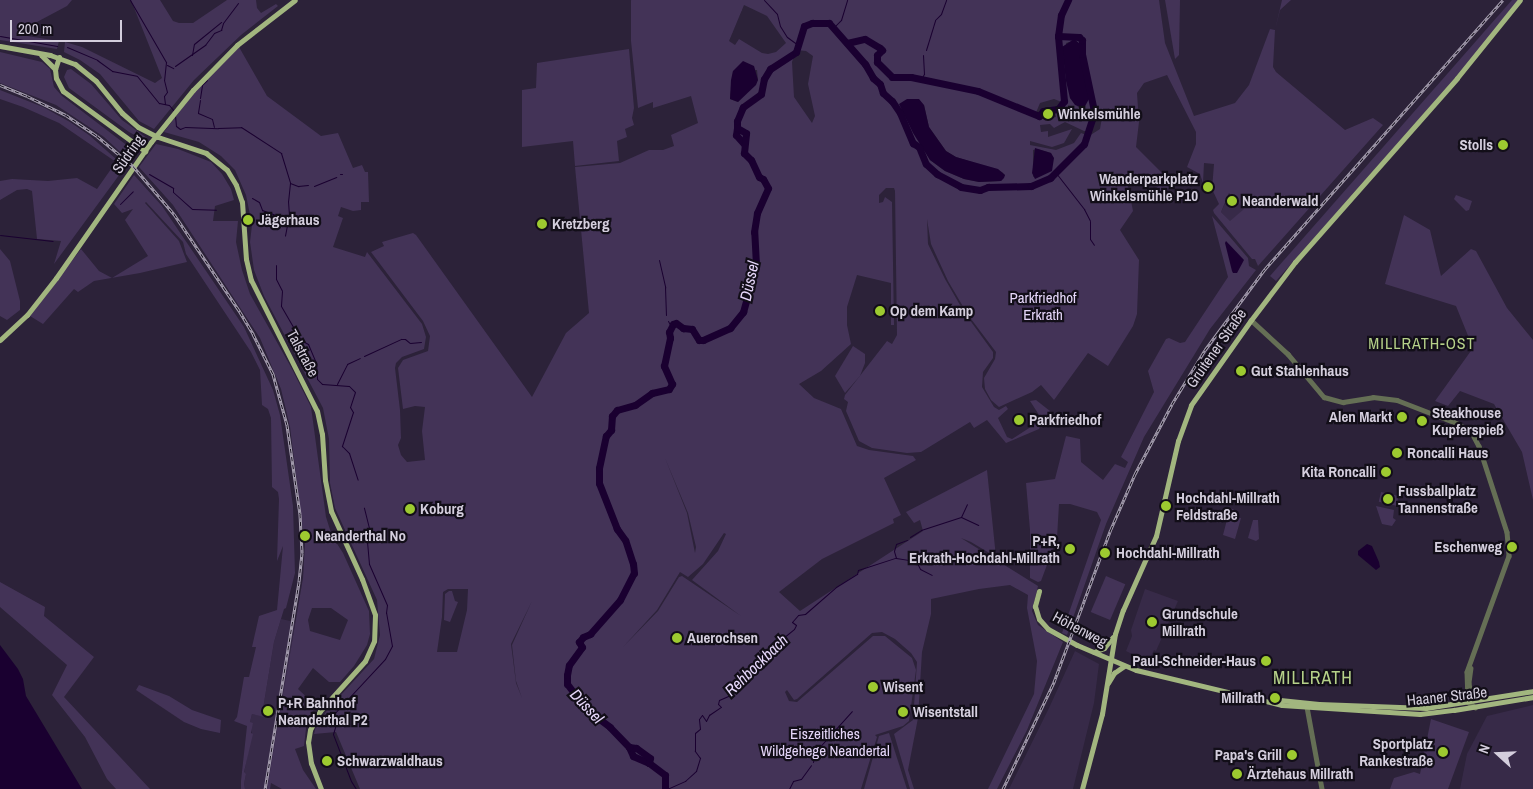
<!DOCTYPE html>
<meta charset="utf-8">
<style>
body{margin:0}
#map{position:relative;width:1533px;height:789px;overflow:hidden;background:#2c2239;font-family:"Archivo Narrow",sans-serif}
div>[style]{position:absolute}
[style*='--x']{left:calc(var(--x)*1px);top:calc(var(--y)*1px);width:calc(var(--w)*1px);rotate:calc(var(--a)*1deg)}
.built>*{inset:0;background:#372a48}
.green>*{inset:0;background:#433357;transform-origin:0 0}
.water>*{inset:0;background:#1a0030}
.stream>*{height:1px;margin:-0.5px;padding:0 0.5px;transform-origin:0.5px;border-radius:0.5px;background:#1a0030}
.river>*{height:7px;margin:-3.5px;padding:0 3.5px;transform-origin:3.5px;border-radius:3.5px;background:#1a0030}
.minor>*{height:4.5px;margin:-2.25px;padding:0 2.25px;transform-origin:2.25px;border-radius:2.25px;background:#656f55}
.major>*{height:5px;margin:-2.5px;padding:0 2.5px;transform-origin:2.5px;border-radius:2.5px;background:#a2b67f}
.rail>*{height:3px;margin-top:-1.5px;transform-origin:0;background:repeating-linear-gradient(90deg,#120e18 0 4px,#a9a2b3 0 8px);box-sizing:border-box;border-block:1px solid #a9a2b3}
.dots>*{width:14px;height:14px;translate:-50% -50%;box-sizing:border-box;border:2px solid #120e18;border-radius:50%}
span{translate:-50% -50%;white-space:nowrap;text-align:center;line-height:1.15;-webkit-text-stroke:4.5px #120e18;paint-order:stroke}
.poi-label{font-size:15px;color:#d4cedd;font-weight:700}
.left{translate:0 -50%;text-align:left}
.right{translate:-100% -50%;text-align:right}
.street-label{font-size:15px;color:#d4cedd}
.park-label{font-size:15px;color:#e6d7fa}
.water-label{font-size:16px;color:#e7d8fb;font-style:italic}
.neighbourhood-label{font-size:16px;color:#b6d189;letter-spacing:1px}
.quarter-label{font-size:18px;color:#b6d189;letter-spacing:1px}
.north{position:absolute;left:1473px;top:729px;width:50px;height:50px;-webkit-text-stroke:4px #120e18;paint-order:stroke;rotate:290deg;font-size:14px;font-weight:700;line-height:20px;text-align:center;color:#d4cedd}
.north::after{content:'';display:block;margin:auto;width:18px;height:22px;background:#d4cedd;clip-path:polygon(50% 0,100% 100%,50% 72%,0 100%)}
.scale{position:absolute;left:10px;top:20px;width:112px;height:22px;box-sizing:border-box;border:2px solid #d4cedd;border-top:0;padding-left:6px;font-size:15px;line-height:18px;white-space:nowrap;color:#d4cedd;-webkit-text-stroke:4px #120e18;paint-order:stroke}
</style>
<div id="map">
<div class="built">
<i style="clip-path:polygon(1230px 193px,1245px 209px,1230px 222px,1221px 212px)"></i>
<i style="clip-path:polygon(1145px 589px,1178px 601px,1156px 651px,1154px 650px,1148px 662px,1126px 651px,1132px 636px,1131px 630px)"></i>
<i style="clip-path:polygon(281px 619px,295px 622px,280px 720px,267px 789px,245px 789px,244px 784px,246px 774px,244px 773px,252px 733px,250px 722px,252px 714px,268px 717px,263px 709px,274px 642px)"></i>
<i style="clip-path:polygon(1075px 651px,1099px 664px,1094px 703px,1073px 789px,1009px 789px,1049px 708px)"></i>
<i style="clip-path:polygon(1533px 705px,1533px 789px,1460px 789px,1467px 754px,1487px 716px)"></i>
</div>
<div class="green">
<i style="clip-path:polygon(0 0,72px 0,67px 6px,20px 31px,21px 35px,59px 41px,57px 49px,0 40px)"></i>
<i style="clip-path:polygon(131px 0,160px 0,173px 21px,179px 23px,193px 23px,227px 0,256px 0,257px 8px,261px 13px,276px 4px,278px 6px,241px 35px,194px 80px,154px 129px,139px 121px,100px 74px,80px 60px,64px 52px,65px 42px,82px 47px,155px 83px,162px 78px)"></i>
<i style="clip-path:polygon(evenodd,631px 0,1159px 0,1165px 43px,1194px 116px,1235px 103px,1249px 85px,1270px 29px,1275px 30px,1282px 0,1291px 0,1280px 10px,1275px 30px,1273px 67px,1276px 72px,1345px 130px,1373px 118px,1383px 125px,1258px 266px,1255px 259px,1252px 259px,1214px 213px,1213px 210px,1219px 204px,1212px 189px,1214px 164px,1204px 163px,1203px 183px,1200px 174px,1187px 167px,1196px 144px,1196px 132px,1167px 75px,1144px 83px,1137px 93px,1139px 122px,1136px 147px,1173px 184px,1161px 196px,1153px 179px,1128px 186px,1133px 211px,1120px 230px,1139px 260px,1137px 314px,1133px 326px,1108px 366px,1088px 353px,1054px 400px,1041px 385px,1032px 392px,999px 407px,991px 400px,985px 389px,984px 378px,995px 359px,996px 352px,968px 315px,948px 281px,931px 244px,927px 219px,928px 244px,945px 279px,964px 312px,993px 352px,993px 358px,983px 372px,982px 387px,994px 407px,999px 410px,1006px 406px,1008px 409px,998px 418px,1007px 437px,1012px 439px,1040px 421px,1041px 418px,1030px 401px,1036px 400px,1050px 411px,1039px 429px,1006px 443px,987px 420px,974px 428px,970px 422px,921px 452px,907px 453px,872px 448px,859px 441px,846px 411px,848px 402px,844px 399px,845px 395px,887px 341px,892px 344px,897px 335px,895px 191px,894px 188px,886px 188px,879px 195px,879px 203px,883px 202px,885px 197px,892px 202px,894px 325px,891px 325px,891px 283px,857px 275px,847px 307px,847px 325px,851px 344px,821px 371px,799px 384px,814px 398px,841px 409px,857px 446px,869px 450px,913px 456px,916px 460px,884px 478px,901px 515px,893px 519px,894px 523px,822px 559px,779px 592px,800px 611px,923px 531px,920px 520px,914px 523px,906px 512px,987px 470px,996px 557px,971px 542px,961px 538px,1038px 586px,1032px 611px,1038px 625px,1063px 642px,1027px 730px,997px 789px,988px 789px,1034px 694px,1037px 661px,1027px 608px,1028px 595px,1010px 585px,979px 589px,931px 599px,931px 614px,922px 652px,918px 718px,908px 770px,914px 789px,910px 789px,894px 734px,913px 720px,917px 662px,911px 653px,895px 639px,882px 632px,872px 633px,797px 699px,794px 700px,787px 690px,785px 692px,789px 701px,797px 702px,873px 636px,885px 636px,912px 658px,916px 670px,909px 721px,903px 726px,875px 735px,877px 737px,861px 789px,360px 789px,336px 732px,314px 734px,316px 726px,328px 709px,374px 659px,380px 635px,377px 600px,335px 508px,330px 483px,329px 439px,323px 408px,264px 296px,254px 270px,250px 242px,252px 225px,246px 195px,235px 170px,221px 156px,199px 142px,164px 132px,203px 81px,239px 47px,267px 96px,321px 136px,338px 133px,353px 168px,362px 165px,365px 172px,368px 172px,369px 202px,361px 202px,361px 210px,353px 211px,341px 207px,338px 216px,343px 218px,333px 247px,365px 257px,367px 252px,422px 324px,426px 337px,424px 349px,402px 357px,396px 363px,395px 368px,400px 410px,401px 438px,398px 445px,401px 455px,407px 462px,425px 460px,422px 431px,425px 407px,415px 406px,403px 409px,398px 368px,403px 360px,428px 351px,430px 336px,423px 321px,371px 252px,384px 246px,382px 242px,413px 233px,416px 235px,532px 397px,566px 333px,589px 313px,575px 167px,620px 163px,649px 150px,663px 150px,674px 146px,671px 135px,698px 123px,691px 96px,653px 108px,653px 102px,638px 108px,631px 41px,631px 0,744px 5px,767px 16px,786px 43px,776px 52px,768px 54px,762px 53px,739px 39px,735px 45px,729px 41px,744px 5px,631px 0,1069px 42px,1083px 74px,1089px 99px,1079px 108px,1070px 98px,1066px 43px,1069px 42px,631px 0,796px 50px,806px 51px,813px 56px,808px 84px,815px 116px,812px 123px,794px 97px,792px 62px,796px 50px,631px 0,757px 70px,758px 80px,738px 102px,730px 99px,733px 71px,757px 70px,631px 0,1054px 99px,1064px 103px,1055px 111px,1056px 117px,1042px 119px,1035px 115px,1040px 103px,1054px 99px,631px 0,924px 105px,929px 127px,946px 151px,956px 157px,1002px 172px,1005px 175px,1001px 181px,979px 182px,964px 179px,945px 171px,930px 160px,909px 123px,924px 105px,631px 0,1093px 117px,1102px 117px,1100px 129px,1089px 136px,1081px 133px,1074px 143px,1056px 150px,1030px 145px,1030px 141px,1052px 147px,1064px 143px,1072px 129px,1048px 137px,1048px 131px,1041px 132px,1040px 125px,1050px 124px,1054px 128px,1065px 122px,1084px 131px,1090px 131px,1093px 117px,631px 0,1037px 149px,1051px 153px,1053px 161px,1052px 165px,1033px 177px,1033px 150px,1037px 149px,631px 0,1229px 193px,1244px 209px,1230px 221px,1221px 212px,1229px 193px,631px 0,665px 458px,688px 513px,696px 547px,695px 553px,687px 513px,665px 458px,631px 0,724px 533px,726px 534px,718px 551px,692px 580px,741px 616px,682px 576px,679px 577px,658px 611px,623px 647px,657px 610px,680px 572px,688px 577px,703px 564px,724px 533px,631px 0,448px 589px,468px 589px,467px 610px,457px 652px,437px 652px,442px 617px,443px 592px,448px 589px,631px 0,532px 601px,512px 645px,516px 681px,522px 698px,516px 683px,511px 644px,532px 601px)"></i>
<i style="clip-path:polygon(1165px 0,1180px 0,1179px 55px,1175px 59px)"></i>
<i style="clip-path:polygon(1512px 0,1518px 0,1471px 60px,1276px 281px,1270px 276px)"></i>
<i style="clip-path:polygon(629px 49px,634px 108px,632px 118px,634px 125px,625px 129px,627px 137px,617px 141px,619px 161px,575px 166px,573px 141px,522px 147px,522px 90px,536px 88px,537px 63px)"></i>
<i style="clip-path:polygon(0 52px,42px 62px,50px 69px,54px 87px,62px 96px,133px 150px,130px 161px,104px 137px,56px 105px,0 83px)"></i>
<i style="clip-path:polygon(71px 69px,91px 84px,122px 120px,147px 138px,142px 139px,129px 132px,69px 88px,64px 77px,67px 70px)"></i>
<i style="clip-path:polygon(0 90px,43px 107px,70px 122px,89px 135px,125px 167px,54px 264px,61px 241px,37px 239px,32px 191px,27px 189px,17px 190px,0 200px,0 181px,12px 179px,48px 181px,77px 178px,97px 189px,116px 162px,59px 123px,23px 107px,0 99px)"></i>
<i style="clip-path:polygon(evenodd,156px 144px,178px 149px,211px 162px,222px 174px,231px 189px,234px 200px,215px 206px,213px 221px,238px 221px,236px 242px,242px 270px,250px 294px,292px 369px,311px 407px,326px 517px,332px 536px,343px 553px,369px 611px,370px 634px,367px 645px,354px 666px,340px 682px,329px 682px,313px 668px,298px 689px,316px 706px,307px 720px,304px 746px,295px 749px,303px 770px,316px 789px,282px 789px,271px 783px,270px 789px,267px 789px,303px 578px,305px 543px,309px 540px,308px 531px,303px 531px,290px 427px,281px 389px,260px 338px,173px 205px,139px 167px,156px 144px,312px 608px,331px 608px,348px 620px,340px 640px,310px 631px,308px 620px,312px 608px)"></i>
<i style="clip-path:polygon(134px 175px,162px 206px,244px 327px,273px 390px,280px 415px,293px 506px,295px 573px,286px 608px,284px 609px,274px 642px,263px 709px,266px 710px,268px 718px,252px 714px,250px 722px,253px 723px,251px 733px,253px 734px,244px 772px,246px 774px,244px 784px,245px 789px,241px 789px,241px 781px,247px 726px,234px 721px,237px 717px,244px 677px,249px 677px,256px 647px,252px 647px,259px 616px,277px 610px,283px 546px,277px 561px,279px 499px,278px 492px,272px 487px,271px 418px,268px 409px,262px 405px,260px 370px,251px 352px,186px 254px,183px 242px,146px 202px,145px 203px,179px 241px,187px 262px,140px 273px,94px 281px,78px 292px,74px 289px,43px 324px,30px 316px,81px 249px,99px 271px,112px 278px,148px 256px,125px 220px,133px 209px,122px 213px,114px 204px)"></i>
<i style="clip-path:polygon(1456px 195px,1472px 201px,1469px 210px,1466px 211px,1454px 199px)"></i>
<i style="clip-path:polygon(1404px 215px,1430px 230px,1441px 276px,1471px 249px,1476px 251px,1507px 308px,1533px 340px,1533px 500px,1522px 452px,1494px 404px,1460px 391px,1448px 406px,1435px 401px,1473px 348px,1456px 306px,1385px 284px)"></i>
<i style="clip-path:polygon(1212px 216px,1248px 258px,1249px 266px,1256px 270px,1210px 329px,1144px 437px,1106px 524px,1067px 635px,1062px 633px,1101px 520px,1097px 512px,1070px 504px,1059px 504px,1057px 538px,1041px 581px,1038px 582px,1030px 578px,1030px 530px,1026px 483px,1055px 479px,1066px 436px,1080px 439px,1081px 462px,1103px 480px,1115px 464px,1125px 468px,1128px 462px,1121px 457px,1154px 392px,1148px 371px,1166px 339px,1169px 338px,1180px 343px,1185px 342px,1228px 277px)"></i>
<i style="clip-path:polygon(0 249px,10px 261px,20px 301px,20px 310px,7px 320px,0 316px)"></i>
<i style="clip-path:polygon(853px 346px,865px 354px,865px 363px,860px 376px,845px 393px,835px 376px)"></i>
<i style="left:1381px;top:492px;width:18px;height:10px;rotate:13deg"></i>
<i style="clip-path:polygon(1376px 506px,1394px 510px,1393px 518px,1396px 520px,1392px 526px,1382px 524px)"></i>
<i style="clip-path:polygon(1230px 508px,1235px 510px,1236px 517px,1241px 518px,1235px 539px,1223px 535px)"></i>
<i style="clip-path:polygon(1253px 520px,1258px 520px,1259px 539px,1256px 541px,1248px 538px)"></i>
<i style="left:1106px;top:576px;width:21px;height:39px;rotate:23deg"></i>
<i style="clip-path:polygon(0 582px,45px 607px,44px 616px,94px 657px,64px 697px,150px 789px,116px 789px,107px 779px,85px 737px,52px 695px,67px 665px,0 607px)"></i>
<i style="clip-path:polygon(449px 591px,452px 591px,455px 601px,458px 602px,450px 622px,444px 620px,445px 594px)"></i>
<i style="clip-path:polygon(139px 685px,169px 696px,192px 710px,221px 720px,220px 733px,201px 729px,184px 722px,136px 690px)"></i>
<i style="clip-path:polygon(1431px 719px,1469px 732px,1448px 789px,1390px 789px,1394px 778px,1414px 772px,1420px 774px)"></i>
<i style="clip-path:polygon(889px 733px,907px 789px,864px 789px,879px 736px)"></i>
</div>
<div class="water">
<i style="clip-path:polygon(1074px 39px,1079px 43px,1089px 99px,1084px 108px,1075px 105px,1070px 98px,1066px 81px,1062px 47px)"></i>
<i style="clip-path:polygon(743px 61px,754px 66px,758px 80px,756px 85px,738px 102px,730px 99px,731px 80px,733px 71px)"></i>
<i style="clip-path:polygon(907px 99px,919px 99px,924px 105px,929px 127px,946px 151px,956px 157px,998px 169px,1005px 175px,1004px 178px,1001px 181px,979px 182px,964px 179px,945px 171px,930px 160px,913px 133px,899px 104px)"></i>
<i style="clip-path:polygon(1035px 148px,1051px 153px,1054px 158px,1052px 171px,1035px 179px,1032px 173px)"></i>
<i style="clip-path:polygon(1226px 241px,1244px 260px,1237px 273px,1233px 273px,1232px 271px,1225px 243px)"></i>
<i style="clip-path:polygon(1367px 544px,1372px 546px,1379px 562px,1380px 567px,1376px 570px,1358px 555px,1358px 551px)"></i>
<i style="clip-path:polygon(0 645px,18px 669px,23px 679px,26px 696px,82px 789px,0 789px)"></i>
</div>
<div class="stream">
<i style="--x:130;--y:0;--w:72;--a:59.9"></i>
<i style="--x:166;--y:62;--w:18;--a:96"></i>
<i style="--x:164;--y:80;--w:12;--a:76"></i>
<i style="--x:167;--y:92;--w:5;--a:127"></i>
<i style="--x:164;--y:96;--w:8;--a:83"></i>
<i style="--x:764;--y:0;--w:19;--a:47"></i>
<i style="--x:777;--y:14;--w:12;--a:76"></i>
<i style="--x:780;--y:26;--w:13;--a:58"></i>
<i style="--x:787;--y:37;--w:14;--a:36"></i>
<i style="--x:834;--y:27;--w:10;--a:-45"></i>
<i style="--x:841;--y:20;--w:21;--a:-73"></i>
<i style="--x:0;--y:36;--w:58;--a:10"></i>
<i style="--x:67;--y:47;--w:33;--a:23"></i>
<i style="--x:97;--y:60;--w:19;--a:36"></i>
<i style="--x:112;--y:71;--w:25;--a:11"></i>
<i style="--x:137;--y:76;--w:35;--a:51"></i>
<i style="--x:159;--y:103;--w:10;--a:11"></i>
<i style="--x:169;--y:105;--w:8;--a:50"></i>
<i style="--x:926;--y:50;--w:31;--a:-73"></i>
<i style="--x:935;--y:20;--w:8;--a:-45"></i>
<i style="--x:941;--y:14;--w:15;--a:-70"></i>
<i style="--x:192;--y:55;--w:11;--a:-80"></i>
<i style="--x:194;--y:44;--w:35;--a:-39"></i>
<i style="--x:167;--y:65;--w:7;--a:27"></i>
<i style="--x:175;--y:66;--w:37;--a:-35"></i>
<i style="--x:205;--y:45;--w:15;--a:-53"></i>
<i style="--x:214;--y:33;--w:8;--a:-23"></i>
<i style="--x:221;--y:30;--w:7;--a:-74"></i>
<i style="--x:223;--y:23;--w:25;--a:-53"></i>
<i style="--x:921;--y:79;--w:6;--a:-59"></i>
<i style="--x:924;--y:74;--w:19;--a:-93"></i>
<i style="--x:200;--y:98;--w:13;--a:-81"></i>
<i style="--x:202;--y:85;--w:7;--a:-45"></i>
<i style="--x:200;--y:100;--w:13;--a:99"></i>
<i style="--x:198;--y:113;--w:15;--a:23"></i>
<i style="--x:212;--y:119;--w:8;--a:76"></i>
<i style="--x:175;--y:115;--w:11;--a:85"></i>
<i style="--x:176;--y:126;--w:5;--a:37"></i>
<i style="--x:180;--y:129;--w:5;--a:-22"></i>
<i style="--x:185;--y:127;--w:33;--a:2"></i>
<i style="--x:218;--y:128;--w:23;--a:-2"></i>
<i style="--x:241;--y:127;--w:48;--a:33"></i>
<i style="--x:281;--y:153;--w:31;--a:73"></i>
<i style="--x:290;--y:183;--w:18;--a:96"></i>
<i style="--x:288;--y:201;--w:14;--a:86"></i>
<i style="--x:289;--y:215;--w:21;--a:101"></i>
<i style="--x:1056;--y:173;--w:46;--a:52.1"></i>
<i style="--x:1084;--y:209;--w:13;--a:63"></i>
<i style="--x:1090;--y:221;--w:18;--a:90"></i>
<i style="--x:1090;--y:239;--w:7;--a:56"></i>
<i style="--x:149;--y:174;--w:28;--a:30"></i>
<i style="--x:173;--y:188;--w:4;--a:90"></i>
<i style="--x:173;--y:192;--w:25;--a:42"></i>
<i style="--x:192;--y:209;--w:24;--a:2"></i>
<i style="--x:340;--y:174;--w:2;--a:0"></i>
<i style="--x:290;--y:183;--w:9;--a:21"></i>
<i style="--x:298;--y:186;--w:10;--a:-6"></i>
<i style="--x:314;--y:186;--w:24;--a:-22"></i>
<i style="--x:252;--y:198;--w:8;--a:30"></i>
<i style="--x:259;--y:202;--w:9;--a:69"></i>
<i style="--x:262;--y:210;--w:29;--a:20"></i>
<i style="--x:120;--y:204;--w:18;--a:-45"></i>
<i style="--x:0;--y:235;--w:53;--a:6.5"></i>
<i style="--x:659;--y:260;--w:28;--a:77"></i>
<i style="--x:665;--y:287;--w:28;--a:88"></i>
<i style="--x:276;--y:265;--w:14;--a:90"></i>
<i style="--x:276;--y:279;--w:13;--a:63"></i>
<i style="--x:282;--y:291;--w:15;--a:94"></i>
<i style="--x:281;--y:306;--w:39;--a:60"></i>
<i style="--x:301;--y:340;--w:8;--a:30"></i>
<i style="--x:308;--y:344;--w:21;--a:67"></i>
<i style="--x:316;--y:363;--w:16;--a:86"></i>
<i style="--x:317;--y:379;--w:7;--a:45"></i>
<i style="--x:322;--y:384;--w:27;--a:4"></i>
<i style="--x:349;--y:386;--w:8;--a:45"></i>
<i style="--x:355;--y:392;--w:16;--a:108"></i>
<i style="--x:350;--y:407;--w:6;--a:59"></i>
<i style="--x:353;--y:412;--w:36;--a:108"></i>
<i style="--x:342;--y:446;--w:10;--a:45"></i>
<i style="--x:349;--y:453;--w:28;--a:72"></i>
<i style="--x:668;--y:321;--w:6;--a:59"></i>
<i style="--x:364;--y:356;--w:41;--a:-24.7"></i>
<i style="--x:401;--y:339;--w:4;--a:0"></i>
<i style="--x:405;--y:339;--w:6;--a:39"></i>
<i style="--x:410;--y:343;--w:11;--a:-5"></i>
<i style="--x:337;--y:384;--w:22;--a:-63"></i>
<i style="--x:347;--y:364;--w:14;--a:-25"></i>
<i style="--x:961;--y:517;--w:19;--a:25"></i>
<i style="--x:910;--y:537;--w:13;--a:-32"></i>
<i style="--x:921;--y:530;--w:42;--a:-18"></i>
<i style="--x:961;--y:517;--w:14;--a:-65"></i>
<i style="--x:896;--y:558;--w:20;--a:9"></i>
<i style="--x:916;--y:561;--w:9;--a:63"></i>
<i style="--x:920;--y:569;--w:13;--a:27"></i>
<i style="--x:813;--y:762;--w:10;--a:-79"></i>
<i style="--x:815;--y:752;--w:55;--a:-47.9"></i>
<i style="--x:356;--y:789;--w:9;--a:-122"></i>
<i style="--x:351;--y:781;--w:50;--a:-111"></i>
<i style="--x:333;--y:734;--w:10;--a:-73"></i>
<i style="--x:336;--y:724;--w:9;--a:-117"></i>
<i style="--x:332;--y:716;--w:78;--a:-47.1"></i>
<i style="--x:385;--y:659;--w:15;--a:-62"></i>
<i style="--x:392;--y:646;--w:34;--a:-100"></i>
<i style="--x:386;--y:613;--w:8;--a:-83"></i>
<i style="--x:387;--y:605;--w:45;--a:-113.7"></i>
<i style="--x:369;--y:564;--w:25;--a:-95"></i>
<i style="--x:367;--y:539;--w:11;--a:-80"></i>
<i style="--x:369;--y:528;--w:21;--a:-104"></i>
<i style="--x:667;--y:789;--w:20;--a:-24"></i>
<i style="--x:685;--y:781;--w:15;--a:-42"></i>
<i style="--x:696;--y:771;--w:14;--a:-73"></i>
<i style="--x:700;--y:758;--w:9;--a:-126"></i>
<i style="--x:695;--y:751;--w:18;--a:-90"></i>
<i style="--x:695;--y:733;--w:6;--a:-39"></i>
<i style="--x:700;--y:729;--w:10;--a:-96"></i>
<i style="--x:699;--y:719;--w:5;--a:-53"></i>
<i style="--x:702;--y:715;--w:7;--a:56"></i>
<i style="--x:706;--y:721;--w:7;--a:-63"></i>
<i style="--x:709;--y:715;--w:14;--a:-34"></i>
<i style="--x:721;--y:707;--w:4;--a:-135"></i>
<i style="--x:718;--y:704;--w:4;--a:-76"></i>
<i style="--x:719;--y:700;--w:10;--a:-24"></i>
<i style="--x:728;--y:696;--w:80;--a:-46.5"></i>
<i style="--x:783;--y:638;--w:14;--a:-39"></i>
<i style="--x:794;--y:629;--w:4;--a:-63"></i>
<i style="--x:796;--y:625;--w:5;--a:-143"></i>
<i style="--x:792;--y:622;--w:9;--a:-49"></i>
<i style="--x:798;--y:615;--w:7;--a:-8"></i>
<i style="--x:805;--y:614;--w:41;--a:-41.1"></i>
<i style="--x:836;--y:587;--w:25;--a:-32"></i>
<i style="--x:857;--y:574;--w:4;--a:-76"></i>
<i style="--x:858;--y:570;--w:40;--a:-18"></i>
<i style="--x:896;--y:558;--w:7;--a:-106"></i>
<i style="--x:894;--y:551;--w:7;--a:-74"></i>
<i style="--x:896;--y:544;--w:12;--a:-20"></i>
<i style="--x:789;--y:789;--w:9;--a:-63"></i>
<i style="--x:793;--y:781;--w:8;--a:-14"></i>
<i style="--x:801;--y:779;--w:17;--a:-54"></i>
</div>
<div class="river">
<i style="--x:847;--y:43;--w:18;--a:-13"></i>
<i style="--x:865;--y:39;--w:17;--a:31"></i>
<i style="--x:880;--y:48;--w:3;--a:45"></i>
<i style="--x:882;--y:50;--w:7;--a:135"></i>
<i style="--x:877;--y:55;--w:7;--a:90"></i>
<i style="--x:877;--y:62;--w:21;--a:45"></i>
<i style="--x:892;--y:77;--w:19;--a:0"></i>
<i style="--x:911;--y:77;--w:68;--a:11.8"></i>
<i style="--x:978;--y:91;--w:66;--a:22.3"></i>
<i style="--x:1039;--y:116;--w:6;--a:-51"></i>
<i style="--x:1043;--y:111;--w:15;--a:-8"></i>
<i style="--x:1058;--y:109;--w:10;--a:-53"></i>
<i style="--x:1064;--y:101;--w:65;--a:-95.3"></i>
<i style="--x:1058;--y:36;--w:21;--a:-82"></i>
<i style="--x:1061;--y:15;--w:17;--a:-65"></i>
<i style="--x:737;--y:128;--w:7;--a:98"></i>
<i style="--x:736;--y:135;--w:12;--a:48"></i>
<i style="--x:629;--y:747;--w:10;--a:66"></i>
<i style="--x:633;--y:756;--w:17;--a:24"></i>
<i style="--x:665;--y:789;--w:14;--a:-90"></i>
<i style="--x:665;--y:775;--w:20;--a:-143"></i>
<i style="--x:649;--y:763;--w:5;--a:-79"></i>
<i style="--x:650;--y:758;--w:17;--a:-144"></i>
<i style="--x:636;--y:748;--w:7;--a:-172"></i>
<i style="--x:629;--y:747;--w:28;--a:-134"></i>
<i style="--x:610;--y:727;--w:30;--a:-143"></i>
<i style="--x:586;--y:709;--w:31;--a:-127"></i>
<i style="--x:567;--y:684;--w:9;--a:-90"></i>
<i style="--x:567;--y:675;--w:10;--a:-79"></i>
<i style="--x:569;--y:665;--w:22;--a:-54"></i>
<i style="--x:582;--y:647;--w:6;--a:-121"></i>
<i style="--x:579;--y:642;--w:6;--a:-51"></i>
<i style="--x:583;--y:637;--w:8;--a:-23"></i>
<i style="--x:590;--y:634;--w:45;--a:-48.6"></i>
<i style="--x:620;--y:600;--w:30;--a:-63"></i>
<i style="--x:634;--y:573;--w:9;--a:-96"></i>
<i style="--x:633;--y:564;--w:25;--a:-108"></i>
<i style="--x:625;--y:540;--w:14;--a:-126"></i>
<i style="--x:617;--y:529;--w:49;--a:-111.4"></i>
<i style="--x:599;--y:483;--w:15;--a:-90"></i>
<i style="--x:599;--y:468;--w:33;--a:-78"></i>
<i style="--x:606;--y:436;--w:8;--a:-50"></i>
<i style="--x:611;--y:430;--w:14;--a:-86"></i>
<i style="--x:612;--y:416;--w:8;--a:-50"></i>
<i style="--x:617;--y:410;--w:19;--a:-16"></i>
<i style="--x:635;--y:405;--w:21;--a:-35"></i>
<i style="--x:652;--y:393;--w:17;--a:-13"></i>
<i style="--x:669;--y:389;--w:6;--a:-59"></i>
<i style="--x:672;--y:384;--w:20;--a:-114"></i>
<i style="--x:664;--y:366;--w:29;--a:-78"></i>
<i style="--x:670;--y:338;--w:6;--a:-99"></i>
<i style="--x:669;--y:332;--w:9;--a:-63"></i>
<i style="--x:673;--y:324;--w:3;--a:-18"></i>
<i style="--x:676;--y:323;--w:9;--a:36"></i>
<i style="--x:683;--y:328;--w:9;--a:6"></i>
<i style="--x:692;--y:329;--w:13;--a:58"></i>
<i style="--x:699;--y:340;--w:4;--a:0"></i>
<i style="--x:703;--y:340;--w:30;--a:-24"></i>
<i style="--x:730;--y:328;--w:21;--a:-51"></i>
<i style="--x:743;--y:312;--w:49;--a:-74.5"></i>
<i style="--x:756;--y:265;--w:33;--a:-93"></i>
<i style="--x:754;--y:232;--w:19;--a:-81"></i>
<i style="--x:757;--y:213;--w:27;--a:-66"></i>
<i style="--x:768;--y:188;--w:10;--a:-119"></i>
<i style="--x:763;--y:179;--w:4;--a:-153"></i>
<i style="--x:759;--y:177;--w:19;--a:-115"></i>
<i style="--x:751;--y:160;--w:10;--a:-135"></i>
<i style="--x:744;--y:153;--w:20;--a:-84"></i>
<i style="--x:746;--y:133;--w:10;--a:-151"></i>
<i style="--x:737;--y:128;--w:7;--a:-90"></i>
<i style="--x:737;--y:121;--w:15;--a:-67"></i>
<i style="--x:743;--y:107;--w:22;--a:-36"></i>
<i style="--x:761;--y:94;--w:15;--a:-79"></i>
<i style="--x:764;--y:79;--w:12;--a:-59"></i>
<i style="--x:770;--y:69;--w:31;--a:-33"></i>
<i style="--x:796;--y:52;--w:27;--a:-73"></i>
<i style="--x:804;--y:26;--w:9;--a:-21"></i>
<i style="--x:812;--y:23;--w:17;--a:0"></i>
<i style="--x:829;--y:23;--w:55;--a:48.7"></i>
<i style="--x:865;--y:64;--w:16;--a:60"></i>
<i style="--x:873;--y:78;--w:9;--a:41"></i>
<i style="--x:880;--y:84;--w:9;--a:72"></i>
<i style="--x:883;--y:93;--w:12;--a:42"></i>
<i style="--x:892;--y:101;--w:14;--a:56"></i>
<i style="--x:900;--y:113;--w:33;--a:67"></i>
<i style="--x:913;--y:143;--w:7;--a:34"></i>
<i style="--x:919;--y:147;--w:18;--a:68"></i>
<i style="--x:926;--y:164;--w:15;--a:42"></i>
<i style="--x:937;--y:174;--w:27;--a:28"></i>
<i style="--x:961;--y:187;--w:19;--a:9"></i>
<i style="--x:980;--y:190;--w:9;--a:-21"></i>
<i style="--x:988;--y:187;--w:43;--a:-1.3"></i>
<i style="--x:1031;--y:186;--w:21;--a:-23"></i>
<i style="--x:1050;--y:178;--w:48;--a:-45"></i>
<i style="--x:1084;--y:144;--w:26;--a:-72"></i>
<i style="--x:1092;--y:119;--w:8;--a:-76"></i>
<i style="--x:1094;--y:111;--w:58;--a:-101.9"></i>
<i style="--x:1082;--y:54;--w:14;--a:-90"></i>
<i style="--x:1082;--y:40;--w:4;--a:-135"></i>
<i style="--x:1079;--y:37;--w:21;--a:-177"></i>
</div>
<div class="minor">
<i style="--x:1251;--y:320;--w:50;--a:42.6"></i>
<i style="--x:1288;--y:354;--w:56;--a:50.1"></i>
<i style="--x:1324;--y:397;--w:20;--a:15"></i>
<i style="--x:1343;--y:402;--w:30;--a:-9"></i>
<i style="--x:1373;--y:397;--w:24;--a:7"></i>
<i style="--x:1397;--y:400;--w:66;--a:21.2"></i>
<i style="--x:1459;--y:424;--w:16;--a:35"></i>
<i style="--x:1472;--y:433;--w:15;--a:62"></i>
<i style="--x:1479;--y:446;--w:90;--a:72"></i>
<i style="--x:1507;--y:532;--w:24;--a:85"></i>
<i style="--x:1509;--y:556;--w:123;--a:109.9"></i>
<i style="--x:1467;--y:672;--w:30;--a:88"></i>
<i style="--x:1468;--y:702;--w:9;--a:36"></i>
<i style="--x:1471;--y:668;--w:15;--a:98"></i>
<i style="--x:1469;--y:683;--w:19;--a:81"></i>
<i style="--x:1307;--y:707;--w:83;--a:79.6"></i>
</div>
<div class="major">
<i style="--x:0;--y:46;--w:51;--a:10.2"></i>
<i style="--x:50;--y:55;--w:27;--a:20"></i>
<i style="--x:75;--y:64;--w:27;--a:39"></i>
<i style="--x:96;--y:81;--w:41;--a:50.9"></i>
<i style="--x:122;--y:113;--w:21;--a:41"></i>
<i style="--x:138;--y:127;--w:22;--a:27"></i>
<i style="--x:158;--y:137;--w:51;--a:18.4"></i>
<i style="--x:206;--y:153;--w:27;--a:39"></i>
<i style="--x:227;--y:170;--w:17;--a:59"></i>
<i style="--x:236;--y:185;--w:18;--a:71"></i>
<i style="--x:242;--y:202;--w:57;--a:86"></i>
<i style="--x:246;--y:259;--w:22;--a:77"></i>
<i style="--x:251;--y:280;--w:147;--a:63.3"></i>
<i style="--x:317;--y:411;--w:24;--a:78"></i>
<i style="--x:322;--y:434;--w:46;--a:86.3"></i>
<i style="--x:325;--y:480;--w:32;--a:79"></i>
<i style="--x:331;--y:511;--w:75;--a:65.5"></i>
<i style="--x:362;--y:579;--w:38;--a:70"></i>
<i style="--x:375;--y:615;--w:26;--a:92"></i>
<i style="--x:374;--y:641;--w:22;--a:114"></i>
<i style="--x:365;--y:661;--w:67;--a:132"></i>
<i style="--x:320;--y:711;--w:21;--a:118"></i>
<i style="--x:310;--y:730;--w:12;--a:99"></i>
<i style="--x:308;--y:742;--w:21;--a:82"></i>
<i style="--x:311;--y:763;--w:28;--a:69"></i>
<i style="--x:41;--y:55;--w:20;--a:45"></i>
<i style="--x:59;--y:57;--w:13;--a:108"></i>
<i style="--x:55;--y:69;--w:9;--a:84"></i>
<i style="--x:56;--y:78;--w:15;--a:62"></i>
<i style="--x:63;--y:91;--w:102;--a:36.2"></i>
<i style="--x:0;--y:340;--w:37;--a:-43"></i>
<i style="--x:27;--y:315;--w:47;--a:-51.9"></i>
<i style="--x:56;--y:278;--w:166;--a:-55.1"></i>
<i style="--x:151;--y:142;--w:67;--a:-51.1"></i>
<i style="--x:193;--y:90;--w:63;--a:-45.6"></i>
<i style="--x:237;--y:45;--w:73;--a:-37.8"></i>
<i style="--x:1039;--y:591;--w:16;--a:105"></i>
<i style="--x:1035;--y:606;--w:14;--a:73"></i>
<i style="--x:1039;--y:619;--w:13;--a:48"></i>
<i style="--x:1048;--y:629;--w:33;--a:29"></i>
<i style="--x:1077;--y:645;--w:64;--a:23"></i>
<i style="--x:1136;--y:670;--w:150;--a:13.5"></i>
<i style="--x:1282;--y:705;--w:138;--a:3.7"></i>
<i style="--x:1420;--y:714;--w:34;--a:-7"></i>
<i style="--x:1454;--y:710;--w:80;--a:-9.3"></i>
<i style="--x:1094;--y:652;--w:11;--a:-22"></i>
<i style="--x:1104;--y:648;--w:14;--a:-51"></i>
<i style="--x:1108;--y:683;--w:12;--a:-59"></i>
<i style="--x:1114;--y:673;--w:12;--a:-35"></i>
<i style="--x:1274;--y:702;--w:6;--a:-18"></i>
<i style="--x:1280;--y:700;--w:39;--a:6"></i>
<i style="--x:1319;--y:704;--w:107;--a:2.1"></i>
<i style="--x:1426;--y:708;--w:108;--a:-9"></i>
<i style="--x:1082;--y:789;--w:78;--a:-75.1"></i>
<i style="--x:1102;--y:714;--w:81;--a:-80.8"></i>
<i style="--x:1115;--y:634;--w:25;--a:-72"></i>
<i style="--x:1123;--y:610;--w:81;--a:-66"></i>
<i style="--x:1156;--y:536;--w:98;--a:-77"></i>
<i style="--x:1178;--y:441;--w:38;--a:-70"></i>
<i style="--x:1191;--y:405;--w:104;--a:-54.8"></i>
<i style="--x:1251;--y:320;--w:73;--a:-52.8"></i>
<i style="--x:1295;--y:262;--w:245;--a:-48.6"></i>
<i style="--x:1457;--y:78;--w:100;--a:-51.1"></i>
</div>
<div class="rail">
<i style="--x:0;--y:85;--w:29;--a:22"></i>
<i style="--x:27;--y:96;--w:43;--a:26"></i>
<i style="--x:66;--y:115;--w:37;--a:34"></i>
<i style="--x:97;--y:136;--w:47;--a:39.8"></i>
<i style="--x:133;--y:166;--w:63;--a:49.5"></i>
<i style="--x:174;--y:214;--w:118;--a:56"></i>
<i style="--x:240;--y:312;--w:26;--a:59"></i>
<i style="--x:253;--y:334;--w:45;--a:63.4"></i>
<i style="--x:273;--y:374;--w:53;--a:74.6"></i>
<i style="--x:287;--y:425;--w:90;--a:81.7"></i>
<i style="--x:300;--y:514;--w:39;--a:87"></i>
<i style="--x:302;--y:553;--w:29;--a:96"></i>
<i style="--x:299;--y:582;--w:210;--a:99.3"></i>
<i style="--x:1003;--y:789;--w:119;--a:-64.5"></i>
<i style="--x:1054;--y:682;--w:163;--a:-69.6"></i>
<i style="--x:1111;--y:529;--w:60;--a:-66.4"></i>
<i style="--x:1135;--y:474;--w:79;--a:-62.1"></i>
<i style="--x:1172;--y:404;--w:63;--a:-58.6"></i>
<i style="--x:1205;--y:350;--w:101;--a:-53.5"></i>
<i style="--x:1265;--y:269;--w:359;--a:-48.5"></i>
</div>
<div class="dots">
<i style="left:1048px;top:114px;background:#9dca30"></i>
<i style="left:1503px;top:145px;background:#9dca30"></i>
<i style="left:1208px;top:187px;background:#9dca30"></i>
<i style="left:1232px;top:201px;background:#9dca30"></i>
<i style="left:248px;top:220px;background:#9dca30"></i>
<i style="left:542px;top:224px;background:#9dca30"></i>
<i style="left:880px;top:311px;background:#9dca30"></i>
<i style="left:1241px;top:371px;background:#9dca30"></i>
<i style="left:1402px;top:417px;background:#9dca30"></i>
<i style="left:1019px;top:420px;background:#9dca30"></i>
<i style="left:1422px;top:421px;background:#9dca30"></i>
<i style="left:1397px;top:453px;background:#9dca30"></i>
<i style="left:1386px;top:472px;background:#9dca30"></i>
<i style="left:1388px;top:499px;background:#9dca30"></i>
<i style="left:1166px;top:506px;background:#9dca30"></i>
<i style="left:410px;top:509px;background:#9dca30"></i>
<i style="left:305px;top:536px;background:#9dca30"></i>
<i style="left:1512px;top:547px;background:#9dca30"></i>
<i style="left:1070px;top:549px;background:#9dca30"></i>
<i style="left:1105px;top:553px;background:#9dca30"></i>
<i style="left:1152px;top:622px;background:#9dca30"></i>
<i style="left:677px;top:638px;background:#9dca30"></i>
<i style="left:1266px;top:661px;background:#9dca30"></i>
<i style="left:873px;top:687px;background:#9dca30"></i>
<i style="left:1275px;top:698px;background:#9dca30"></i>
<i style="left:268px;top:711px;background:#9dca30"></i>
<i style="left:903px;top:712px;background:#9dca30"></i>
<i style="left:1443px;top:752px;background:#9dca30"></i>
<i style="left:1292px;top:755px;background:#9dca30"></i>
<i style="left:327px;top:761px;background:#9dca30"></i>
<i style="left:1237px;top:774px;background:#9dca30"></i>
</div>
<div class="poi-label">
<span class="left" style="left:1058px;top:114px">Winkelsmühle</span>
<span class="right" style="left:1493px;top:145px">Stolls</span>
<span class="right" style="left:1198px;top:187px">Wanderparkplatz<br>Winkelsmühle P10</span>
<span class="left" style="left:1242px;top:201px">Neanderwald</span>
<span class="left" style="left:258px;top:220px">Jägerhaus</span>
<span class="left" style="left:552px;top:224px">Kretzberg</span>
<span class="left" style="left:890px;top:311px">Op dem Kamp</span>
<span class="left" style="left:1251px;top:371px">Gut Stahlenhaus</span>
<span class="left" style="left:1432px;top:421px">Steakhouse<br>Kupferspieß</span>
<span class="right" style="left:1392px;top:417px">Alen Markt</span>
<span class="left" style="left:1029px;top:420px">Parkfriedhof</span>
<span class="left" style="left:1407px;top:453px">Roncalli Haus</span>
<span class="right" style="left:1376px;top:472px">Kita Roncalli</span>
<span class="left" style="left:1398px;top:499px">Fussballplatz<br>Tannenstraße</span>
<span class="left" style="left:1176px;top:506px">Hochdahl-Millrath<br>Feldstraße</span>
<span class="left" style="left:420px;top:509px">Koburg</span>
<span class="left" style="left:315px;top:536px">Neanderthal No</span>
<span class="right" style="left:1060px;top:549px">P+R,<br>Erkrath-Hochdahl-Millrath</span>
<span class="right" style="left:1502px;top:547px">Eschenweg</span>
<span class="left" style="left:1116px;top:553px">Hochdahl-Millrath</span>
<span class="left" style="left:1162px;top:622px">Grundschule<br>Millrath</span>
<span class="left" style="left:687px;top:638px">Auerochsen</span>
<span class="right" style="left:1256px;top:661px">Paul-Schneider-Haus</span>
<span class="left" style="left:883px;top:687px">Wisent</span>
<span class="right" style="left:1265px;top:698px">Millrath</span>
<span class="left" style="left:278px;top:711px">P+R Bahnhof<br>Neanderthal P2</span>
<span class="left" style="left:913px;top:712px">Wisentstall</span>
<span class="right" style="left:1433px;top:752px">Sportplatz<br>Rankestraße</span>
<span class="right" style="left:1282px;top:755px">Papa's Grill</span>
<span class="left" style="left:337px;top:761px">Schwarzwaldhaus</span>
<span class="left" style="left:1247px;top:774px">Ärztehaus Millrath</span>
</div>
<div class="street-label">
<span style="left:128px;top:154px;rotate:-55deg">Südring</span>
<span style="left:1216px;top:348px;rotate:-55deg">Gruitener Straße</span>
<span style="left:303px;top:353px;rotate:62deg">Talstraße</span>
<span style="left:1080px;top:629px;rotate:28deg">Höhenweg</span>
<span style="left:1447px;top:696px;rotate:-6deg">Haaner Straße</span>
</div>
<div class="park-label">
<span style="left:1043px;top:306px">Parkfriedhof<br>Erkrath</span>
<span style="left:825px;top:742px">Eiszeitliches<br>Wildgehege Neandertal</span>
</div>
<div class="water-label">
<span style="left:749px;top:281px;rotate:-78deg">Düssel</span>
<span style="left:756px;top:665px;rotate:-44deg">Rehbockbach</span>
<span style="left:587px;top:706px;rotate:47deg">Düssel</span>
</div>
<div class="neighbourhood-label">
<span style="left:1422px;top:343px">MILLRATH-OST</span>
</div>
<div class="quarter-label">
<span style="left:1313px;top:678px">MILLRATH</span>
</div>
<div class="north">N</div>
<div class="scale">200 m</div>
</div>
